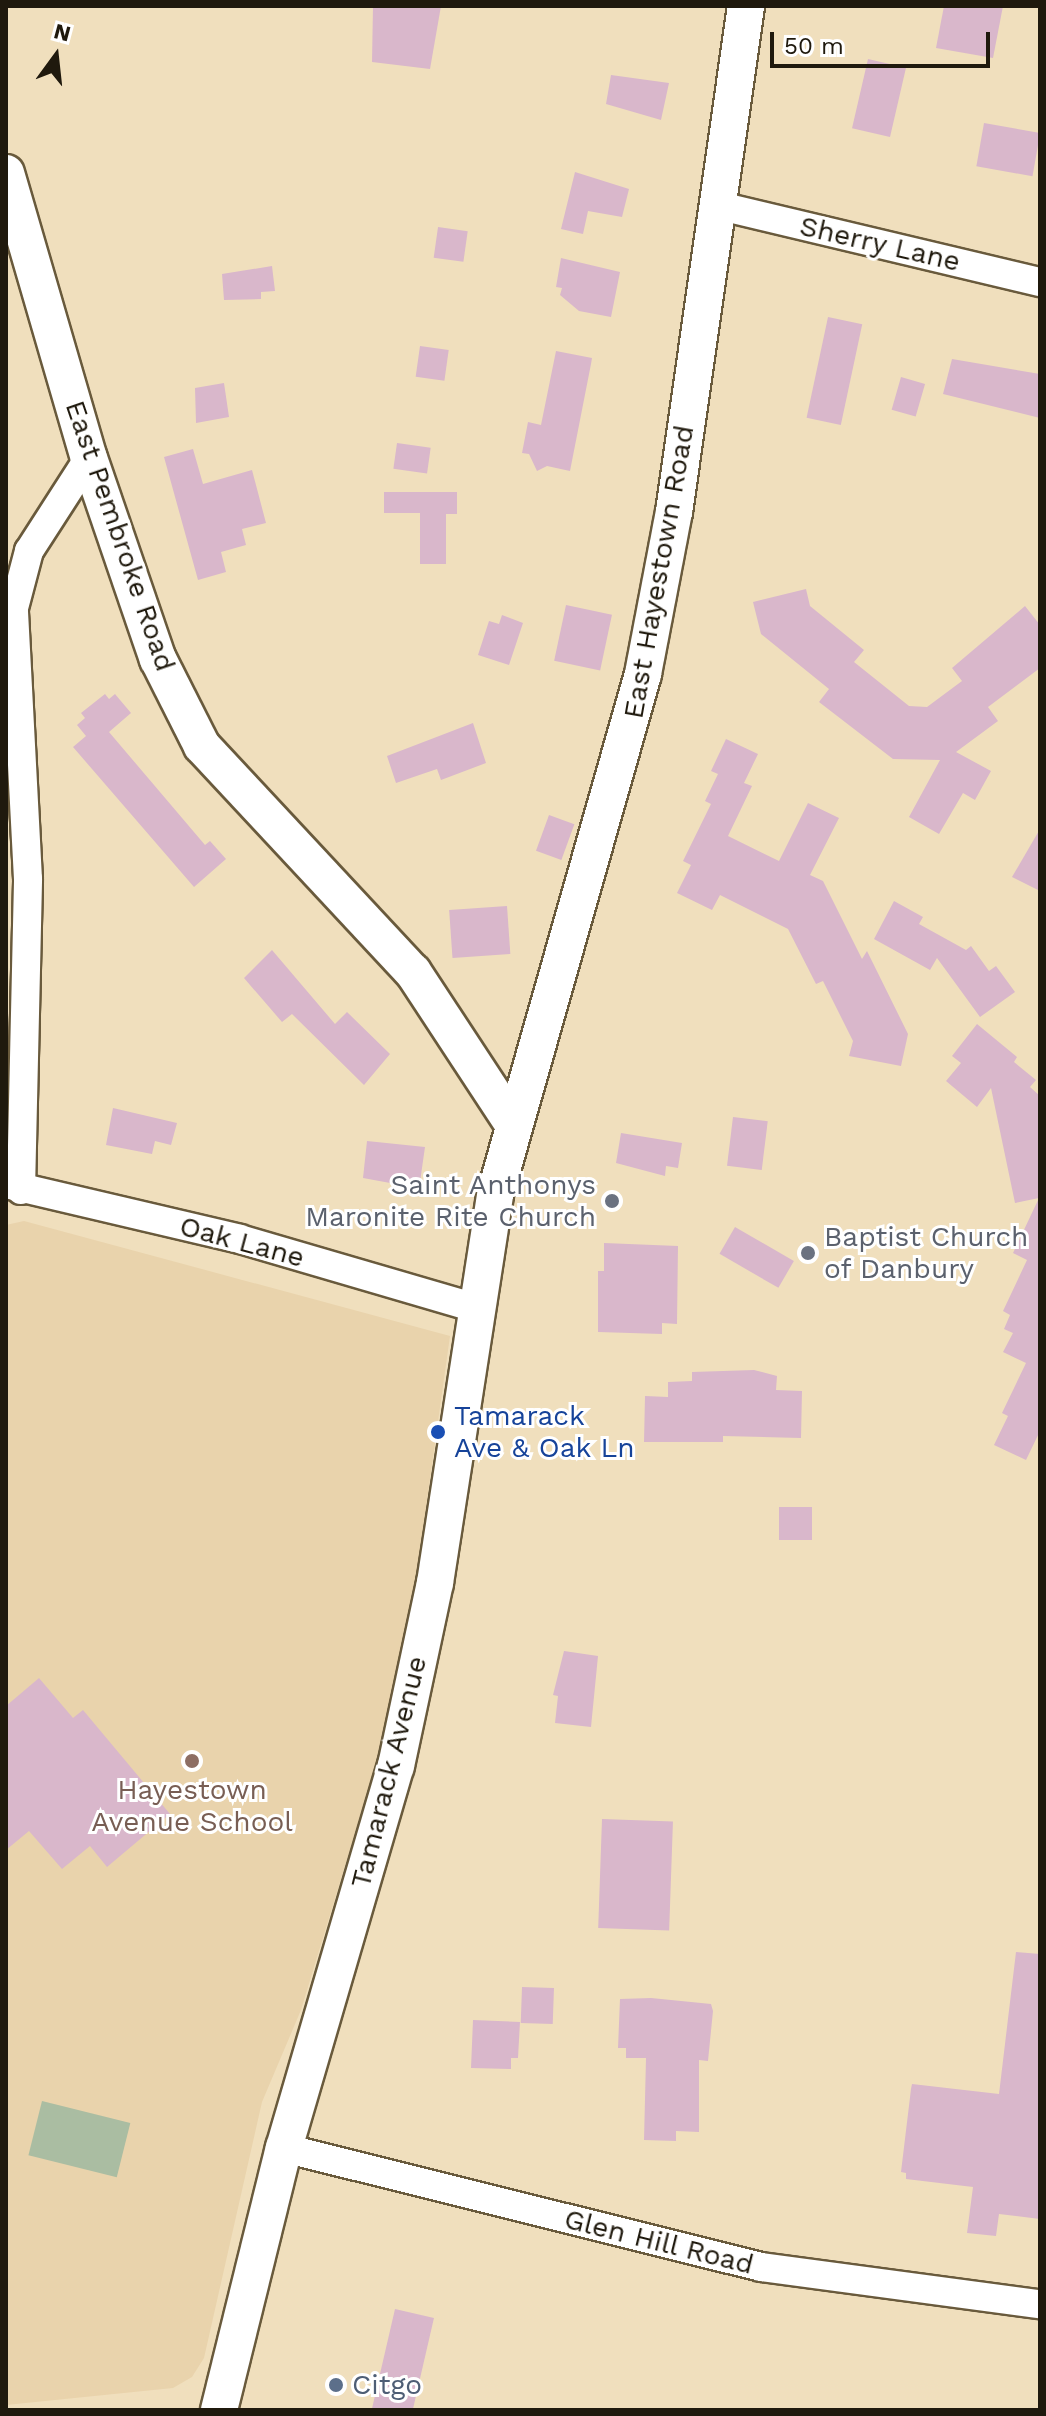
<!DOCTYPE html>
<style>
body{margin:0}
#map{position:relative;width:1046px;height:2416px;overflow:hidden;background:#f0dfbd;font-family:"Work Sans",sans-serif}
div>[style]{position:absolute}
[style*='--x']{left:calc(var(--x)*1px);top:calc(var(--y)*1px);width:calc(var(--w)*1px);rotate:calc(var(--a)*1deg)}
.built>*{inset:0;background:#e9d3ac}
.green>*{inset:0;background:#aabda2;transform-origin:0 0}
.building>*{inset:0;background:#d9b7cb;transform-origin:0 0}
.roads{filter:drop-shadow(2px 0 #695a3c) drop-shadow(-2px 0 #695a3c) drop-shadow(0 2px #695a3c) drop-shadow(0 -2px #695a3c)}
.minor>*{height:28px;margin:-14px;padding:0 14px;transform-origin:14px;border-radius:14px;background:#fff}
.tertiary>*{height:36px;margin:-18px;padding:0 18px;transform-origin:18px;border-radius:18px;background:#fff}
.dots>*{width:22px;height:22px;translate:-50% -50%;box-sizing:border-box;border:4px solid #fff;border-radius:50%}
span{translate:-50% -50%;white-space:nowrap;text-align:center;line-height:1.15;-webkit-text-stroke:6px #fff;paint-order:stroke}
.street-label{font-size:28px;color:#1f190d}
.worship-label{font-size:28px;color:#5b616d}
.right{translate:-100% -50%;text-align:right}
.left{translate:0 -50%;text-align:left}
.transit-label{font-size:28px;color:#164399}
.education-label{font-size:28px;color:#785e54}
.service-label{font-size:28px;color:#4e5e75}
.frame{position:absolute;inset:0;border:8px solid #1f190d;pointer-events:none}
.north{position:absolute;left:16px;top:16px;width:80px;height:80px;-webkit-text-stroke:6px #fff;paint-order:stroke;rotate:15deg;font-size:22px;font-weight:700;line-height:32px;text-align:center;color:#1f190d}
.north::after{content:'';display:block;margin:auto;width:28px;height:36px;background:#1f190d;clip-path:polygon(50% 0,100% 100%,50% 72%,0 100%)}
.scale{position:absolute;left:770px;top:32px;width:220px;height:36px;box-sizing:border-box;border:4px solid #1f190d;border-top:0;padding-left:10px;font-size:24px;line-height:28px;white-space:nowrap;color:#1f190d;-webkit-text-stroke:6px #fff;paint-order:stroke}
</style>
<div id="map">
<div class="built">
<i style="clip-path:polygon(24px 1221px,450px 1336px,408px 1636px,393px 1708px,301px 2010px,262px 2102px,204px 2358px,192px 2377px,173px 2388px,6px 2405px,6px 1225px)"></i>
</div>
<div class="green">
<i style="left:42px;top:2101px;width:91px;height:56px;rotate:14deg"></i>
</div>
<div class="building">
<i style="clip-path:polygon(373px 6px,441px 6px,430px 69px,372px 62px)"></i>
<i style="clip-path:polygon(944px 6px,1003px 6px,993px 58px,936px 48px)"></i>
<i style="left:868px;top:59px;width:39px;height:71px;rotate:13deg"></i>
<i style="clip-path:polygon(611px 75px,669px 83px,661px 120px,606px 104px)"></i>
<i style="left:984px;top:123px;width:57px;height:44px;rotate:10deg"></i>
<i style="clip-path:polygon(575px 172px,629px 189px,622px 217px,588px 211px,583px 234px,561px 229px)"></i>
<i style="left:438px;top:227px;width:30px;height:31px;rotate:8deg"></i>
<i style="clip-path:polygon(561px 258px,620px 272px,611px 317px,579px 311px,560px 295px,562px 288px,556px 287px)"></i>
<i style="clip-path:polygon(272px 266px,275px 291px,261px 292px,261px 299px,224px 300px,222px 274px)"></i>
<i style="left:828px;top:317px;width:35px;height:103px;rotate:12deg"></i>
<i style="left:420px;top:346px;width:29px;height:31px;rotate:8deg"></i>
<i style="clip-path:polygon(556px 351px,592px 358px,591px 364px,570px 471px,547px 466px,537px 471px,529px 454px,522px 453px,528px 422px,541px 425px)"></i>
<i style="clip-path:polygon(952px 359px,1040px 374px,1040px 418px,943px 394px)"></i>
<i style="left:901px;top:377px;width:25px;height:34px;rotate:16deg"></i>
<i style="clip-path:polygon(224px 383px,229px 417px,196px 423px,195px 388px)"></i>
<i style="left:397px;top:443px;width:34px;height:26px;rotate:8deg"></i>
<i style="clip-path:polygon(193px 449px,203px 484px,252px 470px,266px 523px,242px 529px,246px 545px,221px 552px,226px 572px,198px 580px,164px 457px)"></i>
<i style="clip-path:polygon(384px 492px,457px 492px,457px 514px,446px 514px,446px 564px,420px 564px,420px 513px,384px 513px)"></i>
<i style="clip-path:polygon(806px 589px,810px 606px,864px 650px,854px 662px,909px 706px,927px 707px,962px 681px,952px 668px,1025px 606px,1040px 625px,1040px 668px,988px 707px,998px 721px,956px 752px,991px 771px,975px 800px,963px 793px,939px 834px,909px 817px,940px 760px,893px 759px,819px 702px,829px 689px,761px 634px,753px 602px)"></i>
<i style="left:566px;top:605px;width:47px;height:57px;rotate:12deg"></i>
<i style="clip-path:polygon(502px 615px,523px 623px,509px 665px,478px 655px,489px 621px,499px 624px)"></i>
<i style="clip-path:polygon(105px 694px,109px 699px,115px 694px,131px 713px,109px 732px,205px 845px,210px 841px,226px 859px,194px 887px,73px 747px,86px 736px,77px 725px,85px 718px,81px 713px)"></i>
<i style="clip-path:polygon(473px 723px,486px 763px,441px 780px,437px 769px,396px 783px,387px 756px)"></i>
<i style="clip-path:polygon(726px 739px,758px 754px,744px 783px,752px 786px,728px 836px,779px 861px,808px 803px,839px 818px,810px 875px,823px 881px,862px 959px,867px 951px,908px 1034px,901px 1066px,849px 1056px,853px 1041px,823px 981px,816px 984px,788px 929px,720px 895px,712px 910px,677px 893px,691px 865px,683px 861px,711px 804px,705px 801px,718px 774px,711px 771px)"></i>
<i style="left:549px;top:815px;width:27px;height:38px;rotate:20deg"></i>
<i style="clip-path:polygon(1040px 829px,1040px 891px,1012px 877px)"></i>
<i style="clip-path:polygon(894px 901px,923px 917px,919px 924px,966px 950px,971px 946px,989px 971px,996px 966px,1015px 992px,980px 1017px,937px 958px,930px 970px,874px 939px)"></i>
<i style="left:507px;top:906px;width:48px;height:58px;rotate:86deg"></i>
<i style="clip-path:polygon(272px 950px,335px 1024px,347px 1012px,390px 1054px,364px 1085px,292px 1014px,282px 1022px,244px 978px)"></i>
<i style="clip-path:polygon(977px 1024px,1017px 1057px,1014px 1062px,1036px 1080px,1030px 1087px,1040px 1096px,1040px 1431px,1026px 1460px,994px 1445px,1008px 1416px,1002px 1413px,1026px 1363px,1003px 1352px,1013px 1333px,1004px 1329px,1010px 1315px,1003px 1311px,1027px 1260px,1013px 1253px,1039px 1198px,1015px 1203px,991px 1088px,977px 1107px,946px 1081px,961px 1063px,952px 1056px)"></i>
<i style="clip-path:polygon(113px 1108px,177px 1123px,171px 1145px,155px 1141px,152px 1154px,106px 1145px)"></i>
<i style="left:733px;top:1117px;width:35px;height:49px;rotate:7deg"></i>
<i style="clip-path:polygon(621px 1133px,682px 1143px,678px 1168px,666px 1166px,665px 1176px,616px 1163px)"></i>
<i style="clip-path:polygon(367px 1141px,425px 1147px,420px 1182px,412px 1187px,363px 1178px)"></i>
<i style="left:735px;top:1227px;width:68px;height:31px;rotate:30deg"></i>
<i style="clip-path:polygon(604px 1243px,678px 1246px,677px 1324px,662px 1323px,662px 1334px,598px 1332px,598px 1271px,604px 1271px)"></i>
<i style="clip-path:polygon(754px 1370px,777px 1376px,776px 1390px,802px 1391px,801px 1438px,723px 1436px,723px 1442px,644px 1442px,645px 1396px,668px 1397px,668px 1382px,692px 1381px,692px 1372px)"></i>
<i style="left:779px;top:1507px;width:33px;height:33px"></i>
<i style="clip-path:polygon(564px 1651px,598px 1656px,591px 1727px,555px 1723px,558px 1696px,553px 1695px)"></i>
<i style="clip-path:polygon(39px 1678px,73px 1718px,83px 1710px,170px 1814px,107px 1867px,90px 1846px,62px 1869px,29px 1831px,6px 1850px,6px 1706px)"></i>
<i style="left:602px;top:1819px;width:71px;height:109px;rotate:2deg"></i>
<i style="clip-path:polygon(1016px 1952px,1040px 1954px,1040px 2219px,999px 2214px,996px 2236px,967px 2233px,973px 2187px,906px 2179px,906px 2173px,901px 2172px,911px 2089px,912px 2084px,999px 2094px)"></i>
<i style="left:522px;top:1987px;width:32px;height:36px;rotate:2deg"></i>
<i style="clip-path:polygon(651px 1998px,711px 2004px,713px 2011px,708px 2061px,699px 2060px,699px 2132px,676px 2131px,676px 2141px,644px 2140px,646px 2058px,626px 2058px,626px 2048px,618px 2048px,620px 1999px)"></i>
<i style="clip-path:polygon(473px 2020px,520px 2022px,518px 2058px,511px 2058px,511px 2069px,471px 2068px)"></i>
<i style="left:395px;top:2309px;width:40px;height:104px;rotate:13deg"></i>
</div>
<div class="roads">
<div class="minor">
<i style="--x:720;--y:206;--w:329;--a:13.4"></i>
<i style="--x:6;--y:1184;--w:240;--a:13.2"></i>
<i style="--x:240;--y:1239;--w:246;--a:16.3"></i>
<i style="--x:21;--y:1190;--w:311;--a:-88.7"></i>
<i style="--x:28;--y:879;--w:271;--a:-93"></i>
<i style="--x:14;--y:608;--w:59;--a:-75.3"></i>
<i style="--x:29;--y:551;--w:111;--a:-57.2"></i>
<i style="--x:284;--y:2148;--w:492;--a:14"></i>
<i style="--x:761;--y:2267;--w:281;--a:7.6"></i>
</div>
<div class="tertiary">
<i style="--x:6;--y:173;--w:297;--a:73.8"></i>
<i style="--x:89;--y:458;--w:213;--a:71.1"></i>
<i style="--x:158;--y:659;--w:97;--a:63.2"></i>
<i style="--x:202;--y:746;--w:309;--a:47"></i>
<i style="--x:413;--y:972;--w:182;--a:56.7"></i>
<i style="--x:219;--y:2410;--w:270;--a:-76.1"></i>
<i style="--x:284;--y:2148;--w:398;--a:-73.7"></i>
<i style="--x:396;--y:1766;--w:187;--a:-78"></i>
<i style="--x:435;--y:1583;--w:397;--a:-81.2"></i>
<i style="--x:496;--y:1191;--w:537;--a:-74.13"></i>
<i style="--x:643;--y:674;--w:165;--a:-79.2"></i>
<i style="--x:674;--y:512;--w:511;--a:-81.9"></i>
</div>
</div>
<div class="dots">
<i style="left:612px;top:1201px;background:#6b7280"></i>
<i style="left:808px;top:1253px;background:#6b7280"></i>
<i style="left:438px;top:1432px;background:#1a4fb4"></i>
<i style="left:192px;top:1761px;background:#8d6e63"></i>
<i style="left:336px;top:2385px;background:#5c6f8a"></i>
</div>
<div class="street-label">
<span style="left:880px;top:244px;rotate:13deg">Sherry Lane</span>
<span style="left:120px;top:536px;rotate:71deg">East Pembroke Road</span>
<span style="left:659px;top:572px;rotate:-80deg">East Hayestown Road</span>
<span style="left:242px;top:1242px;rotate:15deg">Oak Lane</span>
<span style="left:389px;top:1772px;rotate:-76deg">Tamarack Avenue</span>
<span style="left:659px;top:2242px;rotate:14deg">Glen Hill Road</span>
</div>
<div class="worship-label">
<span class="right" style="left:596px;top:1201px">Saint Anthonys<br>Maronite Rite Church</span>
<span class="left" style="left:824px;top:1253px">Baptist Church<br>of Danbury</span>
</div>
<div class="transit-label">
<span class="left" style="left:454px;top:1432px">Tamarack<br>Ave &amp; Oak Ln</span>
</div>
<div class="education-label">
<span style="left:192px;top:1806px">Hayestown<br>Avenue School</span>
</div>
<div class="service-label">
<span class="left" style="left:352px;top:2385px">Citgo</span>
</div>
<div class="frame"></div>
<div class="north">N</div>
<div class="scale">50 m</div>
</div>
